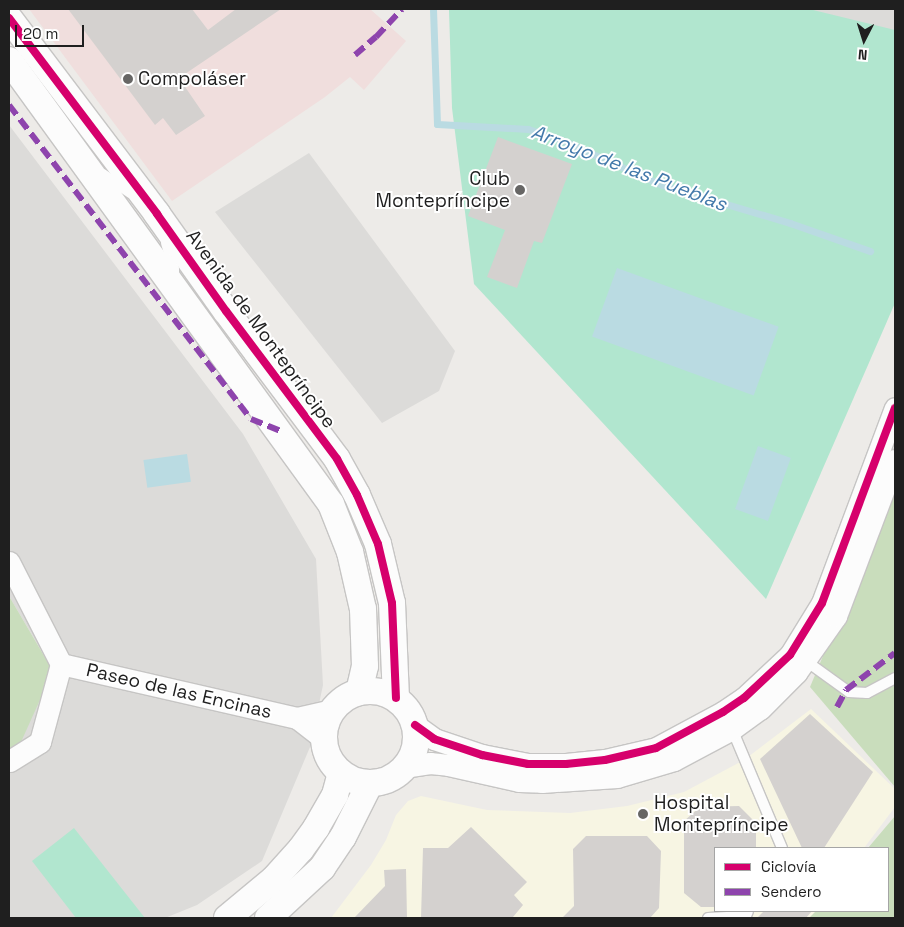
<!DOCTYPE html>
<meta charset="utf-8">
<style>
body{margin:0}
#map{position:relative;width:904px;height:927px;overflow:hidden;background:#edebe8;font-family:"Space Grotesk",sans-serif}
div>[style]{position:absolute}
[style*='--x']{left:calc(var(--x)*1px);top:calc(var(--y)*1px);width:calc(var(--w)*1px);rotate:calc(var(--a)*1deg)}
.residential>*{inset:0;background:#dcdbd9}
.commercial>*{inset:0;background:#f0dedd}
.education>*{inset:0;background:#f7f5e3}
.forest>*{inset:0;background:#c9ddbc}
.pitch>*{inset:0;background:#b1e6cf}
.water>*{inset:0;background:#badbe2;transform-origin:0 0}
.stream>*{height:7px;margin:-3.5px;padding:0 3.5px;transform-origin:3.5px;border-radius:3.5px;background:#badbe2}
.building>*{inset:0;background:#d4d1cf}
.roads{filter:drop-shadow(1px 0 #c6c5c4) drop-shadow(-1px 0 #c6c5c4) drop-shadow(0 1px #c6c5c4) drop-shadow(0 -1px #c6c5c4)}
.service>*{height:10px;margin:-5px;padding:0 5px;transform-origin:5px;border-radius:5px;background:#fcfcfc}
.minor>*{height:21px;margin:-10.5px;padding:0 10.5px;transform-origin:10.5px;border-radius:10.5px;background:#fcfcfc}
.tertiary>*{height:26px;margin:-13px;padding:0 13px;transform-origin:13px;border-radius:13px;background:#fcfcfc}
.tertiary>.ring{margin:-13px;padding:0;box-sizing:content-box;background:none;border:26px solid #fcfcfc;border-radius:50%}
.quiet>*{height:6px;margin-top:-3px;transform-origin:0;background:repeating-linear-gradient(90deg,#8e44ad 0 12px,transparent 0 18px)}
.cycleway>*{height:8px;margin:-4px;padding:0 4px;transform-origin:4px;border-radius:4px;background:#d6006c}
.dots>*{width:14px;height:14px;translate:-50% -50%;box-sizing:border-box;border:2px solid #fff;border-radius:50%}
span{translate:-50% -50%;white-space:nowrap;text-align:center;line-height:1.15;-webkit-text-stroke:4px #fff;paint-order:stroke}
.poi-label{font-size:19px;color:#1f1f1f}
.left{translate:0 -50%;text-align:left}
.right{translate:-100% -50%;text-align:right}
.street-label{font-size:19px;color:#1f1f1f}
.water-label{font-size:20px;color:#447aab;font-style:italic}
.frame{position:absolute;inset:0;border:10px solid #1f1f1f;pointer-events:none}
.legend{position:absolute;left:714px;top:847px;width:175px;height:65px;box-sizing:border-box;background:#fff;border:1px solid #a5a5a5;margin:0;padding:6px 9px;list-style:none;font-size:15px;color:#1f1f1f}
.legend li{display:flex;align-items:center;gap:10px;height:25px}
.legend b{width:25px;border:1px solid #a5a5a5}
.north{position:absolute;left:839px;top:15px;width:50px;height:50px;-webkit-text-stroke:4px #fff;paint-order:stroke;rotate:185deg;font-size:14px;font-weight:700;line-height:20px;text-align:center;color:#1f1f1f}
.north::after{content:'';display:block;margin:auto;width:18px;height:22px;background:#1f1f1f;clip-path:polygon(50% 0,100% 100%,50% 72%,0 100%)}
.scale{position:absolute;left:15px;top:25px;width:69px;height:22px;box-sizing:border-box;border:2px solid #1f1f1f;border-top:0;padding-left:6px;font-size:15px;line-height:18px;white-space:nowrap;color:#1f1f1f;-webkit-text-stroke:4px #fff;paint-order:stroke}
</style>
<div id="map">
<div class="residential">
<i style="clip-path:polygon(782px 9px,895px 9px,895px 32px)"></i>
<i style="clip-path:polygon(9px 125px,243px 434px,316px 559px,323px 685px,310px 747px,262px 861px,197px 905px,165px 918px,9px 918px,9px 752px,53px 671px,9px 596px)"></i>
<i style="clip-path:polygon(309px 153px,455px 351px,439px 391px,382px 423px,215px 212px)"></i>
</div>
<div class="commercial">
<i style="clip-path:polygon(29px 9px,370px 9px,406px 41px,364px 90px,350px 77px,325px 97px,172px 201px)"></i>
</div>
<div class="education">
<i style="clip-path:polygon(811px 709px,895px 789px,895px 807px,864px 848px,715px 848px,715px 911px,816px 911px,809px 918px,331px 918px,371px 865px,386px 840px,396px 815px,408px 801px,421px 796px,487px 810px,570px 813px,627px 806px,684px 792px,744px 760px)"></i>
</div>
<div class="forest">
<i style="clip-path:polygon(895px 484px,895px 787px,810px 687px)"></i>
<i style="clip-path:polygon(9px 596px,53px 671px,21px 742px,9px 752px)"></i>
<i style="clip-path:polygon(895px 816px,895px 918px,809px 918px,816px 911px,888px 911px,888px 848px,868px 848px)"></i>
</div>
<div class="pitch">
<i style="clip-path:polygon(449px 9px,809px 9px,895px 30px,895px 303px,766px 599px,474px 284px,452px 108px)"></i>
<i style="clip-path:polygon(74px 828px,145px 918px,76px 918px,32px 861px)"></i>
</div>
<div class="water">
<i style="left:617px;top:268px;width:172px;height:73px;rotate:20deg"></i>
<i style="left:758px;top:446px;width:35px;height:67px;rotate:20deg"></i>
<i style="left:187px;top:454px;width:28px;height:44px;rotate:82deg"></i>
</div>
<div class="stream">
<i style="--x:433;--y:9;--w:115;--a:88"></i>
<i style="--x:437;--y:124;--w:91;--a:3.1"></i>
<i style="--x:528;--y:129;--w:33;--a:18"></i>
<i style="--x:559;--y:139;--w:113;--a:24.1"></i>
<i style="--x:662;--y:185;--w:134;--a:16.5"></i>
<i style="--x:790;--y:223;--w:85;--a:19.3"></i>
</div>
<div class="building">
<i style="clip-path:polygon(68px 9px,192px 9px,208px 30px,236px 9px,281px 9px,179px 78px,205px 116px,176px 135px,163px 118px,155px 125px)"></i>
<i style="clip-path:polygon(498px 137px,572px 164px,542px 243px,534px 241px,517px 288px,487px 277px,505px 230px,468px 216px)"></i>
<i style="clip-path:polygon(810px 714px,873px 772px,824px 848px,802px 848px,760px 759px)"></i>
<i style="clip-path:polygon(739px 806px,756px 823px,756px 848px,715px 848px,715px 907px,701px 907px,684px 893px,684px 821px,700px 807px)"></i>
<i style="clip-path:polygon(471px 827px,527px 882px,514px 895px,523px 905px,513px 917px,514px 918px,421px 918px,423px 848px,448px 848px)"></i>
<i style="clip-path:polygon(586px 836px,647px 836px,661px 851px,659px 908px,650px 918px,562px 918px,574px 906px,573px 849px)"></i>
<i style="clip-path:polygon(406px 869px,407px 918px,354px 918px,385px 886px,384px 870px)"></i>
<i style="clip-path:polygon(764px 911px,812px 911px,806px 918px,757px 918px)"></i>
</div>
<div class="roads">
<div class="service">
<i style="--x:103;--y:174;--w:33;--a:35"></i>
<i style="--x:166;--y:243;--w:27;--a:73"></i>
<i style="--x:174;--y:269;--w:6;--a:90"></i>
<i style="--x:806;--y:661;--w:53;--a:35.8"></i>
<i style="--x:849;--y:692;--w:18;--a:3"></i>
<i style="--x:867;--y:693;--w:32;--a:-28"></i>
<i style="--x:732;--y:729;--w:129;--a:67.2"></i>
<i style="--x:708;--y:918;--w:38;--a:-3"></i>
<i style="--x:746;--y:916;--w:5;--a:-68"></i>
</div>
<div class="minor">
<i style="--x:9;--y:562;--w:114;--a:63"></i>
<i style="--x:61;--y:664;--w:81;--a:105.1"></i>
<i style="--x:40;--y:742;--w:36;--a:148"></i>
<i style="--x:61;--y:664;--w:242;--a:12.9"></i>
<i style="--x:297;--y:718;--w:35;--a:-13"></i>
<i style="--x:297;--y:718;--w:33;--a:38"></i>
<i style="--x:415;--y:725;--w:24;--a:36"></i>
<i style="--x:434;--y:739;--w:51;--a:18.4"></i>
<i style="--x:482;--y:755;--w:47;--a:11.1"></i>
<i style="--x:528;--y:764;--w:38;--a:0"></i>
<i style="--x:566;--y:764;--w:39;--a:-6"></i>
<i style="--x:605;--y:760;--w:52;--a:-13.2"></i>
<i style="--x:656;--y:748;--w:76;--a:-28.2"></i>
<i style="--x:723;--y:712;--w:25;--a:-34"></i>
<i style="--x:744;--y:698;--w:63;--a:-43.1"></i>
<i style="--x:790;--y:655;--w:61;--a:-58.4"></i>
<i style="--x:822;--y:603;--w:208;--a:-69.5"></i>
<i style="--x:405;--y:767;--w:25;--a:-9"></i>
<i style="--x:430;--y:763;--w:18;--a:6"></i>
<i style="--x:448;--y:765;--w:73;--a:12.7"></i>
<i style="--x:519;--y:781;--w:23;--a:2"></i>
<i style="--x:542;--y:782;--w:75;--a:-3.8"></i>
<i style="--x:617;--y:777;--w:59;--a:-16.6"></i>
<i style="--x:674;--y:760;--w:66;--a:-28.1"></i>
<i style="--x:732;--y:729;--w:34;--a:-36"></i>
<i style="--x:760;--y:709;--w:51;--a:-45"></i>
<i style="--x:796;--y:673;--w:70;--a:-54.9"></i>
<i style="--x:836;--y:616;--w:167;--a:-69.3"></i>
</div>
<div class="tertiary">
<i style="--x:9;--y:18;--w:246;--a:52.9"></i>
<i style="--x:157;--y:214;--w:119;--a:54.6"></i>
<i style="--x:226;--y:311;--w:185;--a:53.1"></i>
<i style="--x:337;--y:459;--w:41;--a:60.9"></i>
<i style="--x:357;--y:495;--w:53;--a:66.8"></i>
<i style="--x:378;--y:544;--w:61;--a:76.7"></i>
<i style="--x:392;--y:603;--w:95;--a:87.6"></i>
<i style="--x:9;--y:60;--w:548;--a:54.05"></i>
<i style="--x:331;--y:504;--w:52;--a:68.4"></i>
<i style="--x:350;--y:552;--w:58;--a:77.2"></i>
<i style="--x:363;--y:609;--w:57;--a:88"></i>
<i style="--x:365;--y:666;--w:27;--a:103"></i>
<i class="ring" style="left:324px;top:691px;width:66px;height:66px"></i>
<i style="--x:227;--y:918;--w:61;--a:-39.7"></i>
<i style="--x:274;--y:879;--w:40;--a:-48"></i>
<i style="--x:301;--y:849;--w:26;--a:-54"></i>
<i style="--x:316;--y:828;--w:38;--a:-60"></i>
<i style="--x:335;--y:795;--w:23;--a:-75"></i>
<i style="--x:268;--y:918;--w:74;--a:-42.8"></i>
<i style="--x:322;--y:868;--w:37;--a:-56"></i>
<i style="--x:343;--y:837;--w:60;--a:-63.4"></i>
</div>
</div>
<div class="quiet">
<i style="--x:355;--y:55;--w:28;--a:-41"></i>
<i style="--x:376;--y:37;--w:38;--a:-47"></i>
<i style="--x:9;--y:105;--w:396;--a:52.4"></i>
<i style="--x:251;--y:419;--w:31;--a:22"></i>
<i style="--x:837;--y:707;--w:19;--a:-62"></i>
<i style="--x:846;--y:690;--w:61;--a:-37.1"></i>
</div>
<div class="cycleway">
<i style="--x:9;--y:18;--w:246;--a:52.9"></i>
<i style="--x:157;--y:214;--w:119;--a:54.6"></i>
<i style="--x:226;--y:311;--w:185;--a:53.1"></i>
<i style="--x:337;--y:459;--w:41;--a:60.9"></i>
<i style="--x:357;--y:495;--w:53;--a:66.8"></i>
<i style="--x:378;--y:544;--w:61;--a:76.7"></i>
<i style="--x:392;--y:603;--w:95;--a:87.6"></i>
<i style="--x:415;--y:725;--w:24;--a:36"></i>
<i style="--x:434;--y:739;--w:51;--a:18.4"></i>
<i style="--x:482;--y:755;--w:47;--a:11.1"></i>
<i style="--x:528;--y:764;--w:38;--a:0"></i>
<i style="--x:566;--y:764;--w:39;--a:-6"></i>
<i style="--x:605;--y:760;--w:52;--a:-13.2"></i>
<i style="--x:656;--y:748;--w:76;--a:-28.2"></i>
<i style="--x:723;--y:712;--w:25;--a:-34"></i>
<i style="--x:744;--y:698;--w:63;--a:-43.1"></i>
<i style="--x:790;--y:655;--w:61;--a:-58.4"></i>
<i style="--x:822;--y:603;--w:208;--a:-69.5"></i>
</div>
<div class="dots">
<i style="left:128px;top:79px;background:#676665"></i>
<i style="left:520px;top:190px;background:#676665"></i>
<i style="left:643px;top:814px;background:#676665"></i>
</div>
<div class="poi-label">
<span class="left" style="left:138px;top:79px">Compoláser</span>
<span class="right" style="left:510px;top:190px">Club<br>Montepríncipe</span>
<span class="left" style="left:654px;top:814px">Hospital<br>Montepríncipe</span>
</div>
<div class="street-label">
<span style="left:261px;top:329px;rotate:54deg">Avenida de Montepríncipe</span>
<span style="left:179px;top:691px;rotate:13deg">Paseo de las Encinas</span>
</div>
<div class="water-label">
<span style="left:629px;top:168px;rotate:21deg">Arroyo de las Pueblas</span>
</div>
<div class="frame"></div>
<ul class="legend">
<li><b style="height:6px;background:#d6006c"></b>Ciclovía</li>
<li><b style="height:6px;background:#8e44ad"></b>Sendero</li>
</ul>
<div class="north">N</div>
<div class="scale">20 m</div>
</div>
